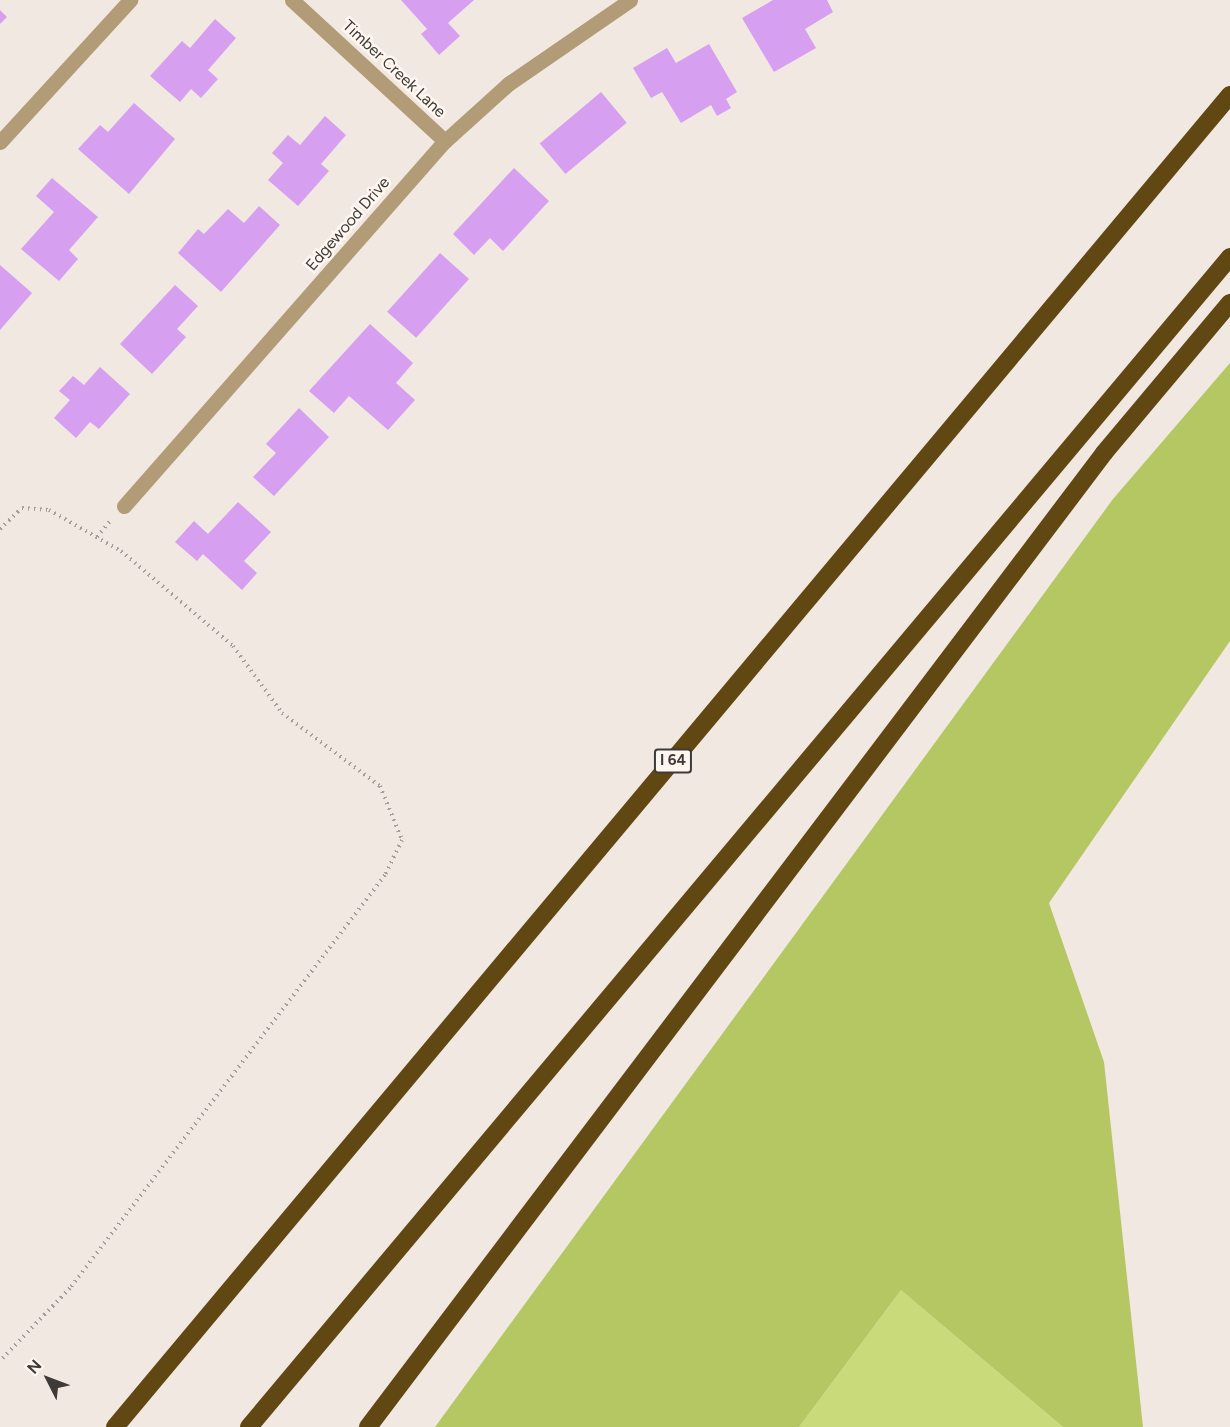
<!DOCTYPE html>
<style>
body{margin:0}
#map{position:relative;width:1230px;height:1427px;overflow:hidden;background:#f1e8e2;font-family:Figtree,sans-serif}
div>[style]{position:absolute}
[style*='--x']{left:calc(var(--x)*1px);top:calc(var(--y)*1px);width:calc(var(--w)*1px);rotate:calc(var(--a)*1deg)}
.green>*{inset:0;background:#c8da79}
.forest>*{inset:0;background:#b5c763}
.building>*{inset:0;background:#d79ff0;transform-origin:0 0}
.path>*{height:4px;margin-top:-2px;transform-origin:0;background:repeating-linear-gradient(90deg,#a49d99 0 1.5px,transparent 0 6px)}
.minor>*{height:15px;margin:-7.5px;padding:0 7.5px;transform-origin:7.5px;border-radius:7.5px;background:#b29c77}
.motorway>*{height:18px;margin:-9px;padding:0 9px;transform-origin:9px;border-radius:9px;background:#614712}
span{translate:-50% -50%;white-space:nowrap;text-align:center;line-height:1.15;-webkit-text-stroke:5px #fef6ef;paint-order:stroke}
.shield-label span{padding:2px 4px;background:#fef6ef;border:2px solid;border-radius:4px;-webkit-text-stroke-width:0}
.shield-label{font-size:15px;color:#3d3a38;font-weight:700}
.street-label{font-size:16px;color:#3d3a38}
.north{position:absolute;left:18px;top:1349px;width:60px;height:60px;-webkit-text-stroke:4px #fef6ef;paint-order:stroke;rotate:312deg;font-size:16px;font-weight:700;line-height:24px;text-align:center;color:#3d3a38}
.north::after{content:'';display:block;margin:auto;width:21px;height:27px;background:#3d3a38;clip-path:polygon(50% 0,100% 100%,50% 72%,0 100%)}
</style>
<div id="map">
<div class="green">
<i style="clip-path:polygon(901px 1290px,1063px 1427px,799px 1427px)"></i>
</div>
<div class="forest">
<i style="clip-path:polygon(1230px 363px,1230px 641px,1049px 903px,1104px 1062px,1143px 1427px,1063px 1427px,901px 1290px,799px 1427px,435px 1427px,1113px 499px)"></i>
</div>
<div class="building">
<i style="clip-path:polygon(401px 0,474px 0,448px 23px,460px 36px,439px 55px,421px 34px,427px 29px)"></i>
<i style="clip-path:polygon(773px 0,827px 0,833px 12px,805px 29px,816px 48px,774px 72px,742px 18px)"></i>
<i style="clip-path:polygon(0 10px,7px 17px,0 24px)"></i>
<i style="clip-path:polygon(215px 19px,236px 38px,208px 70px,218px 79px,201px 98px,191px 89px,180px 102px,150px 76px,182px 41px,190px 48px)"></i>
<i style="clip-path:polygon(709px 44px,737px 92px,726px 99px,731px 108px,717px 116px,711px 105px,681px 123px,662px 92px,651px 98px,633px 68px,667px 48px,676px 63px)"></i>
<i style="left:601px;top:92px;width:40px;height:80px;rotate:50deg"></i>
<i style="clip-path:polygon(134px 103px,175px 139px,129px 194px,78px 149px,100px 125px,108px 132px)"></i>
<i style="clip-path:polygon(325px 116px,346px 135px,321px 164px,329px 171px,298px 206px,268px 180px,283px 163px,272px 153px,288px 135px,300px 145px)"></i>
<i style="clip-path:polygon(514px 168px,549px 201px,503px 251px,490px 238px,474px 255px,453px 234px)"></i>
<i style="clip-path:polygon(52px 178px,98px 217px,69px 250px,78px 259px,59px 281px,21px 249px,54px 212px,36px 196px)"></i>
<i style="clip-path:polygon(259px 206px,280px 225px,221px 292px,178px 253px,198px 229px,204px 234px,228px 209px,244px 223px)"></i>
<i style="left:440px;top:253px;width:39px;height:79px;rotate:42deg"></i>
<i style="clip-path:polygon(0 265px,32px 293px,0 330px)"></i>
<i style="clip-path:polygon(175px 285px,198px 306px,177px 329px,186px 337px,152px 374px,120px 344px)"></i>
<i style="clip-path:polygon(370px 324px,413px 363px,396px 383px,415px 400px,388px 430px,349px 396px,334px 413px,309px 391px)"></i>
<i style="clip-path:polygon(100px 367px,130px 394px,99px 429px,90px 422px,76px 438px,54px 418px,70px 400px,59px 391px,73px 376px,84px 385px)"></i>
<i style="clip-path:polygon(299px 408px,329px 437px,274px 496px,253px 477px,276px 453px,266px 444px)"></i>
<i style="clip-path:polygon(238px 502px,271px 532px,244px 561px,257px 573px,242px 590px,203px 554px,197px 561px,175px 542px,194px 521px,208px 534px)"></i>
</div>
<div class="path">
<i style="--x:0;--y:529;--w:30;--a:-44"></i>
<i style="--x:22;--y:508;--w:27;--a:4"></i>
<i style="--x:49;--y:510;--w:83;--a:29.7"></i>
<i style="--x:121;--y:551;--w:147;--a:40.3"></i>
<i style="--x:233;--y:646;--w:83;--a:53.8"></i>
<i style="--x:282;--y:713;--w:122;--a:36.7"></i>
<i style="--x:380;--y:786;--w:58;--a:67.8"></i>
<i style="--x:402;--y:840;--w:39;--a:116"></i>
<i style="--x:385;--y:875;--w:519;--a:127.33"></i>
<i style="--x:70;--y:1288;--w:101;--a:133.8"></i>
<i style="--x:97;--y:537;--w:22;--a:-51"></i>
</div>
<div class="minor">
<i style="--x:292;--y:0;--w:208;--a:42.7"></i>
<i style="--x:0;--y:142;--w:193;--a:-47.5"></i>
<i style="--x:124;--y:506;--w:486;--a:-48.7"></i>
<i style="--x:445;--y:141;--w:85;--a:-42.1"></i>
<i style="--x:508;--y:84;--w:148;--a:-34.5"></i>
</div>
<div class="motorway">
<i style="--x:115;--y:1427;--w:1737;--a:-50.07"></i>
<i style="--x:249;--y:1427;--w:1527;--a:-50.02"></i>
<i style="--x:368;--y:1427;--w:1221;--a:-52.92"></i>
<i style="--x:1104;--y:453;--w:196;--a:-50"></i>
</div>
<div class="shield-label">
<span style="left:673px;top:761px">I 64</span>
</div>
<div class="street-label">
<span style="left:394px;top:69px;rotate:43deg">Timber Creek Lane</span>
<span style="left:348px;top:224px;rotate:-49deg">Edgewood Drive</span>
</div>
<div class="north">N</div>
</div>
